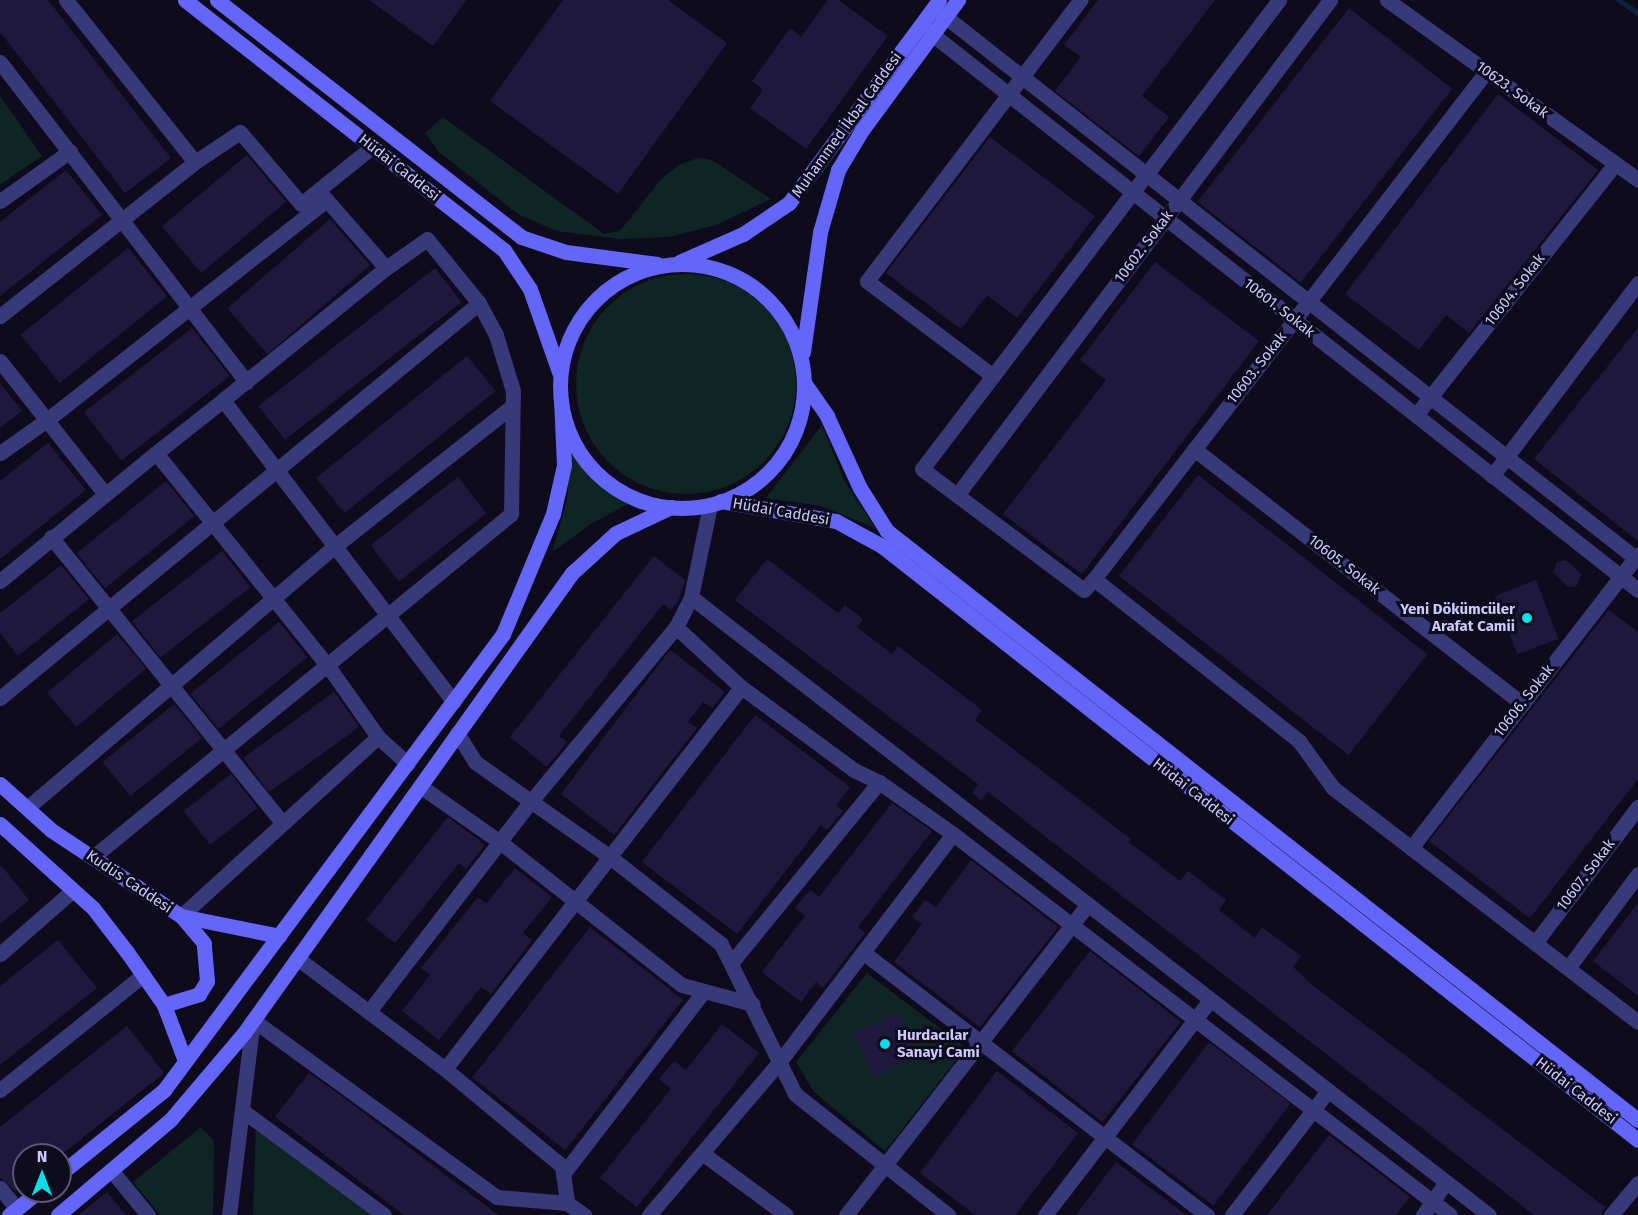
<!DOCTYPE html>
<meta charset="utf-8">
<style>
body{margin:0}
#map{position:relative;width:1638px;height:1215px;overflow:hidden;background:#0e0c1c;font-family:"Fira Sans",sans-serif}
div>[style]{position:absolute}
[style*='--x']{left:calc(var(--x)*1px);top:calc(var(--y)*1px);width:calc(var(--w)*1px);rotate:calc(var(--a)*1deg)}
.green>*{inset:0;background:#0f2524}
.round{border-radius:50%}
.stream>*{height:4.5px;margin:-2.25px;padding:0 2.25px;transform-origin:2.25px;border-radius:2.25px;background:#0d223f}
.building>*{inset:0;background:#1e193c;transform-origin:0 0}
.street>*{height:15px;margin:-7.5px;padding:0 7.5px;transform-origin:7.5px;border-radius:7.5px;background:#383979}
.secondary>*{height:15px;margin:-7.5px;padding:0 7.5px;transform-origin:7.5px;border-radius:7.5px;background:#6366f9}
.secondary>.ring{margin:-7.5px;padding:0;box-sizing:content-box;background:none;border:15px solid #6366f9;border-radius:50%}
.dots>*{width:16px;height:16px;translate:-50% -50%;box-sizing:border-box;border:3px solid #0e0c1c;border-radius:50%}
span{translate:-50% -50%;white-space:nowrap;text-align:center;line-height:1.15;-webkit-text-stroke:6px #0e0c1c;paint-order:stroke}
.street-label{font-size:15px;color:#ccc9fd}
.poi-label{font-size:15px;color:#ccc9fd;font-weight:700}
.right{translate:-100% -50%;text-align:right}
.left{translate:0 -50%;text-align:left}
.north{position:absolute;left:12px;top:1143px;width:60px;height:60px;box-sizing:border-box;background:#0e0c1c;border:2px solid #5a5876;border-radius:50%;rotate:0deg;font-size:16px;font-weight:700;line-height:24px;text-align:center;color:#ccc9fd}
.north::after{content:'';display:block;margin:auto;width:21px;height:27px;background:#09dde9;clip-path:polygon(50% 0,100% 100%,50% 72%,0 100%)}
</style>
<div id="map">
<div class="green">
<i style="clip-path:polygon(0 96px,42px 156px,0 185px)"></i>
<i style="clip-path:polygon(443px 117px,604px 234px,620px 231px,662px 178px,679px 165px,698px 158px,712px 160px,771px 199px,716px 225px,669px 237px,620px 239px,556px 231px,518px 214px,439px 152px,425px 133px)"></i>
<i class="round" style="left:576px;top:274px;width:220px;height:220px"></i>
<i style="clip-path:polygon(822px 425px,844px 480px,875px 528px,821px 506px,766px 498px)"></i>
<i style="clip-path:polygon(571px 447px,596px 478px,632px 502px,592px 523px,552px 552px,567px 500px)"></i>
<i style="clip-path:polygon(867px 973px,966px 1048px,885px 1151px,814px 1092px,796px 1062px)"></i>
<i style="clip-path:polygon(256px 1124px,377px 1215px,253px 1215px)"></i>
<i style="clip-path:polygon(201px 1127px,214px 1141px,213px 1215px,160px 1215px,133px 1182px)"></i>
</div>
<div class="stream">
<i style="--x:1619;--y:0;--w:23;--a:34"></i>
</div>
<div class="building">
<i style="clip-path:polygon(0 0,48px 0,171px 158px,125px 193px,0 32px)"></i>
<i style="clip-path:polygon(369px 0,466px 0,433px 46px)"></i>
<i style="clip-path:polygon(563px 0,668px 0,727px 43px,618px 194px,490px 101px)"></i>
<i style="clip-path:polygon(828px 0,838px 0,888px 36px,806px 149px,750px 108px,763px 90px,752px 81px,790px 28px,801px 37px)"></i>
<i style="clip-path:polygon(1098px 0,1215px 0,1142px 96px,1169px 117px,1139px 156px,1055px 91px,1081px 57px,1064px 45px)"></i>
<i style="left:1349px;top:8px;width:131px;height:246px;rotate:38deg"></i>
<i style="clip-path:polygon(1498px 94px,1598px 170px,1469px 333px,1446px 315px,1419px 350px,1345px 294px)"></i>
<i style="clip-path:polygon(990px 137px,1095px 216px,1017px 318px,987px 295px,961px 329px,886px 273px)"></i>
<i style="left:247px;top:155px;width:61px;height:111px;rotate:50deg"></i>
<i style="clip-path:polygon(66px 170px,102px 215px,0 296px,0 222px)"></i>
<i style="left:330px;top:219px;width:61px;height:136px;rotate:49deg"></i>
<i style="left:128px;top:248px;width:62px;height:138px;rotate:51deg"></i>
<i style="clip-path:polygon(1155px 262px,1259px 341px,1082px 574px,1003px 514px,1106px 380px,1080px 360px)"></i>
<i style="left:435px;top:268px;width:43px;height:224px;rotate:52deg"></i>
<i style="left:192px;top:328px;width:61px;height:137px;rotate:52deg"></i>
<i style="clip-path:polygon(1638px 328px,1638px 541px,1534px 459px)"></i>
<i style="left:467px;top:356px;width:45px;height:194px;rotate:51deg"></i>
<i style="clip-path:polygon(0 383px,22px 411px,0 428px)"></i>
<i style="clip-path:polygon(48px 443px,86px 490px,0 559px,0 481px)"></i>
<i style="left:1198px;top:475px;width:291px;height:128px;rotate:38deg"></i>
<i style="left:458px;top:477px;width:46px;height:111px;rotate:52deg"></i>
<i style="left:166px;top:481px;width:45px;height:115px;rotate:51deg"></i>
<i style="left:222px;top:551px;width:46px;height:114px;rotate:52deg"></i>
<i style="clip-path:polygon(654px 556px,685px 580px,678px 602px,671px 610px,663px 604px,559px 736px,567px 742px,547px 767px,510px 737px)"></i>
<i style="clip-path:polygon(767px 559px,838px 613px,845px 605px,863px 619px,857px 627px,892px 654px,898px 646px,982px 710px,975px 720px,1131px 839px,1129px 842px,1180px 881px,1188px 871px,1226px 900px,1219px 910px,1255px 938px,1262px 927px,1301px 956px,1293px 967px,1311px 984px,1605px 1207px,1601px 1215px,1534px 1215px,988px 792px,981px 800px,972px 793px,978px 784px,735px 600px)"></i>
<i style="clip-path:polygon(1566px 560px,1581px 574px,1576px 587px,1567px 586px,1553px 572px,1557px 562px)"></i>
<i style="clip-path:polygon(61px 565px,89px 599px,18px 656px,0 633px,0 613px)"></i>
<i style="left:1536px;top:580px;width:63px;height:44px;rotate:69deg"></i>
<i style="clip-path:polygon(1609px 610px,1638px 632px,1638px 779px,1530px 918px,1429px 841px)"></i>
<i style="left:279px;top:622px;width:45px;height:114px;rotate:51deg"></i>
<i style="left:117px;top:634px;width:45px;height:91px;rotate:50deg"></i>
<i style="clip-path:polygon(670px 650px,725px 692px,712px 708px,703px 702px,688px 722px,697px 728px,614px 835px,561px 794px)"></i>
<i style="left:334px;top:692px;width:43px;height:112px;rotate:54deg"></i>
<i style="left:174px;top:704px;width:44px;height:92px;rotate:51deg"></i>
<i style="clip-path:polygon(755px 715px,850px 787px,836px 806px,843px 811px,827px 830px,821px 825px,737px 934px,642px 862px)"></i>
<i style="left:231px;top:774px;width:43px;height:60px;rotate:52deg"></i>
<i style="clip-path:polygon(892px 803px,932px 831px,858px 927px,865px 933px,823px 988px,816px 982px,801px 1002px,762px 972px,805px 916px,795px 908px,810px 890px,819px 897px)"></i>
<i style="clip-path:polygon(448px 817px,485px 845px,466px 869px,459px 863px,395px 943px,366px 920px)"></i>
<i style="clip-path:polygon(971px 860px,1058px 927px,980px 1027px,894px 962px,922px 924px,912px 917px,925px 900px,936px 907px)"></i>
<i style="clip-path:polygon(0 864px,29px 900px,0 924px)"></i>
<i style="clip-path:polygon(515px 868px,552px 897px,523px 933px,532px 940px,491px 994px,481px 987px,439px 1040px,402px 1011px,430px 975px,421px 968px,478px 897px,486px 904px)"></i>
<i style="clip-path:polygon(1638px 903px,1638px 996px,1593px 961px)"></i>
<i style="left:590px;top:927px;width:118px;height:191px;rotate:38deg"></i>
<i style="clip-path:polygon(58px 940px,97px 988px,0 1065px,0 986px)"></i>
<i style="left:1090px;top:951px;width:115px;height:127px;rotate:38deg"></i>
<i style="left:898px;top:1013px;width:49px;height:48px;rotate:67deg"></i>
<i style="clip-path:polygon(722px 1024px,759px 1053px,637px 1207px,600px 1178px,671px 1089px,659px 1079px,674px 1061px,686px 1070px)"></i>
<i style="clip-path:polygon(127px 1026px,164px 1073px,61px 1155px,24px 1155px,24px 1184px,15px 1191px,0 1178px,0 1127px)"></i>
<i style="left:1209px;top:1042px;width:102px;height:128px;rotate:37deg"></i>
<i style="clip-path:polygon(997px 1071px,1078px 1133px,1015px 1215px,975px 1215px,920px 1173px)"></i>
<i style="clip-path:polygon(309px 1073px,347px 1100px,498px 1215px,404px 1215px,275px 1117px)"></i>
<i style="clip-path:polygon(1329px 1135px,1410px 1197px,1396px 1215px,1267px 1215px)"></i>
<i style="clip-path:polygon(1116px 1162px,1186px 1215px,1076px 1215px)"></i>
<i style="clip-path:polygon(107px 1192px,126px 1215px,78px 1215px)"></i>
</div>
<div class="street">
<i style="--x:66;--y:0;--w:207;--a:51.5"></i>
<i style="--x:195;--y:162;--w:54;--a:-33.7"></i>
<i style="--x:240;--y:132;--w:94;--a:49.7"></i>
<i style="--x:301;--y:204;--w:91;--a:-38.8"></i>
<i style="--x:1279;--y:0;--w:589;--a:127.28"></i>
<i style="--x:922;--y:469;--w:202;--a:36.8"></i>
<i style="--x:1084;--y:590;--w:15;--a:-48"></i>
<i style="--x:1094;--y:579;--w:261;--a:38.3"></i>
<i style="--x:1299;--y:741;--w:58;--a:54.1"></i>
<i style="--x:1333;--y:788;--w:384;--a:37.5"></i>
<i style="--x:1387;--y:0;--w:309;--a:35.6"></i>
<i style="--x:937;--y:10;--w:891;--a:38.12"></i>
<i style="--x:923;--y:27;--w:910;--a:38.22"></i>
<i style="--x:0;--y:62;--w:404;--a:52.4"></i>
<i style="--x:0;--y:201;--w:86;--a:-35.5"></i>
<i style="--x:386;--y:268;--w:210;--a:141"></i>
<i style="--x:223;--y:400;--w:380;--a:52.6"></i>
<i style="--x:0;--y:316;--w:248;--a:-38.3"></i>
<i style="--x:0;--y:361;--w:169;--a:51.7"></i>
<i style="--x:993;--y:376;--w:158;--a:-143"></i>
<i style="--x:867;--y:281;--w:353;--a:-52.8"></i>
<i style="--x:1416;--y:415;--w:320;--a:-51.6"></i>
<i style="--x:1194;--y:449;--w:416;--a:37.8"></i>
<i style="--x:0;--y:453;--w:57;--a:-35.1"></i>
<i style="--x:47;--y:420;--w:356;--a:-38.2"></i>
<i style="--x:156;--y:453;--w:85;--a:-38.3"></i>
<i style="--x:1492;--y:476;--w:242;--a:-52.9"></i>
<i style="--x:957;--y:495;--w:620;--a:-53"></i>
<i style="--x:51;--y:537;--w:368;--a:51"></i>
<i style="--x:1094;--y:579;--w:641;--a:-52.29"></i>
<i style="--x:0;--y:581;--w:202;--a:-39.4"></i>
<i style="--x:156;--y:453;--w:274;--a:51.1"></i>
<i style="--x:328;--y:666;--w:87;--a:54.8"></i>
<i style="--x:691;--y:597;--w:1009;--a:37.76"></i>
<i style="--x:676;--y:627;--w:88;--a:42.7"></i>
<i style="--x:741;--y:687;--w:140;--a:36.3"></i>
<i style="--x:854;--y:770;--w:28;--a:26"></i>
<i style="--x:879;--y:782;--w:90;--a:35.1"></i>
<i style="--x:953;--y:834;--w:626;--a:37.47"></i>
<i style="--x:0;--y:698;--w:621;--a:-39.51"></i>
<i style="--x:457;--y:733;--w:34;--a:58"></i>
<i style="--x:475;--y:762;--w:165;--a:35.1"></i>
<i style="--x:610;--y:857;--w:141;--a:38.1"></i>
<i style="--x:721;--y:944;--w:167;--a:63.7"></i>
<i style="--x:795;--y:1094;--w:195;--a:38.3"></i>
<i style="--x:420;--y:786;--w:98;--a:35"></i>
<i style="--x:500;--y:842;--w:231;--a:38.2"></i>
<i style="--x:682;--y:985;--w:73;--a:15"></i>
<i style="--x:27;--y:808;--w:404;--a:-40.4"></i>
<i style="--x:335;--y:546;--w:226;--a:-38.3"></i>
<i style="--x:1411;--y:848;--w:371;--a:-52.3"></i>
<i style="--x:93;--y:857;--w:541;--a:-39.37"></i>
<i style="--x:511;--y:514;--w:123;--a:-89.1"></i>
<i style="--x:513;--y:391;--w:59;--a:-106.9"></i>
<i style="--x:496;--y:335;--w:36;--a:-118"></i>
<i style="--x:479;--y:303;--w:82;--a:-129.1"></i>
<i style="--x:427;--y:239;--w:50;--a:144.7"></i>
<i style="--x:386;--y:268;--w:103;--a:-131.1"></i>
<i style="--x:181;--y:916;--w:266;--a:-42.3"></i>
<i style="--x:378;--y:737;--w:40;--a:42"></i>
<i style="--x:1535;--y:943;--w:171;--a:-52.9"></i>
<i style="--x:864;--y:953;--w:432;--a:37.4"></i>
<i style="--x:0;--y:954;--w:97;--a:-41.2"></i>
<i style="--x:297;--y:958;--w:185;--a:36.9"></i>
<i style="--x:445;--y:1069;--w:152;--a:39.7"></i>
<i style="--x:562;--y:1166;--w:37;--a:82"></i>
<i style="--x:567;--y:1203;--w:21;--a:35"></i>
<i style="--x:731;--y:963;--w:234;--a:-50.7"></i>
<i style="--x:1568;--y:968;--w:117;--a:-53.3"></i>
<i style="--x:370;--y:1010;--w:264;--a:-52.4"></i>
<i style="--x:531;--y:801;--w:226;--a:-50.2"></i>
<i style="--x:676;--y:627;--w:34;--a:-63"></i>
<i style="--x:691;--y:597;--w:94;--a:-78.3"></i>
<i style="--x:445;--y:1069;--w:483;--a:-52.2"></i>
<i style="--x:0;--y:1090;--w:184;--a:-38.8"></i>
<i style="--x:243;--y:1111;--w:175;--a:36.4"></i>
<i style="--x:702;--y:1153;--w:104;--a:36.4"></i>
<i style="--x:111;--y:1170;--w:58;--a:50.6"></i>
<i style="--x:563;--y:1174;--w:231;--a:-52.4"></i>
<i style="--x:0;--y:1188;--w:27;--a:51"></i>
<i style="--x:229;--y:1215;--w:196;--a:-83"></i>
<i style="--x:253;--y:1020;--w:301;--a:36"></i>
<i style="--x:497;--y:1197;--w:70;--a:4.9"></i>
<i style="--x:649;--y:1215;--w:202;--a:-49.6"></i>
<i style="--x:780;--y:1061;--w:285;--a:-52.7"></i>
<i style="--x:846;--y:1215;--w:394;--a:-52.1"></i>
<i style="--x:1045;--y:1215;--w:271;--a:-52.5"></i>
<i style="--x:1232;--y:1215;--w:157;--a:-52.3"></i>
<i style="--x:1423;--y:1215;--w:40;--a:-55.1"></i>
<i style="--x:1611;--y:1215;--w:42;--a:-49.8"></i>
</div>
<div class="secondary">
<i style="--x:185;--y:0;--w:405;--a:38.1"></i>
<i style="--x:504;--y:250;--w:47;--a:56.3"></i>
<i style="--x:530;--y:289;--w:88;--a:70.7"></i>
<i style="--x:217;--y:0;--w:385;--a:37.9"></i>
<i style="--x:521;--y:237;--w:47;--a:18.4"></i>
<i style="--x:566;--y:252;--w:92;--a:7.5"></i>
<i style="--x:679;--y:262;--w:70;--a:-23.6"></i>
<i style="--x:743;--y:234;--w:55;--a:-34"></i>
<i style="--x:789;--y:203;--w:252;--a:-53.5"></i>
<i class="ring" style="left:560px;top:264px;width:229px;height:229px"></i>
<i style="--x:803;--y:352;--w:121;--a:-81.9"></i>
<i style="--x:820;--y:232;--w:65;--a:-73.8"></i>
<i style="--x:838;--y:170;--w:47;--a:-59"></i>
<i style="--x:862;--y:130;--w:162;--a:-53.6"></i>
<i style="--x:805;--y:384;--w:39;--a:55"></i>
<i style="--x:827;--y:416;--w:79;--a:65.4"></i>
<i style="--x:860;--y:488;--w:51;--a:57.9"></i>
<i style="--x:887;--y:531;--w:954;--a:38.11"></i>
<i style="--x:721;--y:501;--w:117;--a:9.9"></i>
<i style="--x:836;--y:521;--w:52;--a:28.5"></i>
<i style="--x:882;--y:546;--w:961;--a:38.16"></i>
<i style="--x:0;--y:784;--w:69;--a:42"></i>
<i style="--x:51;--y:830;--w:156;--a:33.5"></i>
<i style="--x:181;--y:916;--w:100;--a:11.5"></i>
<i style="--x:0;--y:824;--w:125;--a:42.1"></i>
<i style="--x:93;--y:908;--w:56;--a:52.3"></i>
<i style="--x:127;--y:952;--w:65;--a:55.1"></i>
<i style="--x:164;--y:1005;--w:60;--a:69.4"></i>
<i style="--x:164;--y:1005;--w:37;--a:-17"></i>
<i style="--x:199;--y:994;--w:15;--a:-58"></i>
<i style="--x:207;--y:981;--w:38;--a:-95"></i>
<i style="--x:204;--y:943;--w:35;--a:-130"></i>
<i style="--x:60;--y:1174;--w:134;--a:-38.9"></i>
<i style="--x:164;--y:1090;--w:568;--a:-53.37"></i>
<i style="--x:503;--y:634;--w:130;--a:-67.4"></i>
<i style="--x:553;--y:514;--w:50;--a:-77.3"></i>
<i style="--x:564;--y:465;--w:65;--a:-92.6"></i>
<i style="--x:9;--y:1215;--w:38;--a:-39"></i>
<i style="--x:58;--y:1215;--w:148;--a:-40.3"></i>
<i style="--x:171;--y:1119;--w:113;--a:-49.7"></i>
<i style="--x:244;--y:1033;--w:565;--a:-54.51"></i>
<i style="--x:572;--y:573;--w:59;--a:-42.3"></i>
<i style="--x:616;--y:533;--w:61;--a:-25.3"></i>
</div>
<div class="dots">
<i style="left:1527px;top:618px;background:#09dde9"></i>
<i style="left:885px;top:1044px;background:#09dde9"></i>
</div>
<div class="street-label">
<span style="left:1512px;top:90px;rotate:36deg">10623. Sokak</span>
<span style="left:847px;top:125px;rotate:-54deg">Muhammed İkbal Caddesi</span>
<span style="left:399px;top:168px;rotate:38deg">Hüdai Caddesi</span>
<span style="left:1144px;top:247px;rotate:-53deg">10602. Sokak</span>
<span style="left:1515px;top:290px;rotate:-52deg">10604. Sokak</span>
<span style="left:1279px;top:308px;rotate:38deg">10601. Sokak</span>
<span style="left:1257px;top:368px;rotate:-52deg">10603. Sokak</span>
<span style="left:781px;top:512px;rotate:10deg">Hüdai Caddesi</span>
<span style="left:1344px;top:565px;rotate:38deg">10605. Sokak</span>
<span style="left:1524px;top:701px;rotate:-52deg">10606. Sokak</span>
<span style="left:1193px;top:792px;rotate:38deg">Hüdai Caddesi</span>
<span style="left:1586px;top:875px;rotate:-53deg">10607. Sokak</span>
<span style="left:129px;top:882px;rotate:34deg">Kudüs Caddesi</span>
<span style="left:1576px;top:1091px;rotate:38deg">Hüdai Caddesi</span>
</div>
<div class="poi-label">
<span class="right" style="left:1515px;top:618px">Yeni Dökümcüler<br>Arafat Camii</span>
<span class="left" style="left:897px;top:1044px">Hurdacılar<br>Sanayi Cami</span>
</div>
<div class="north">N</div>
</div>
